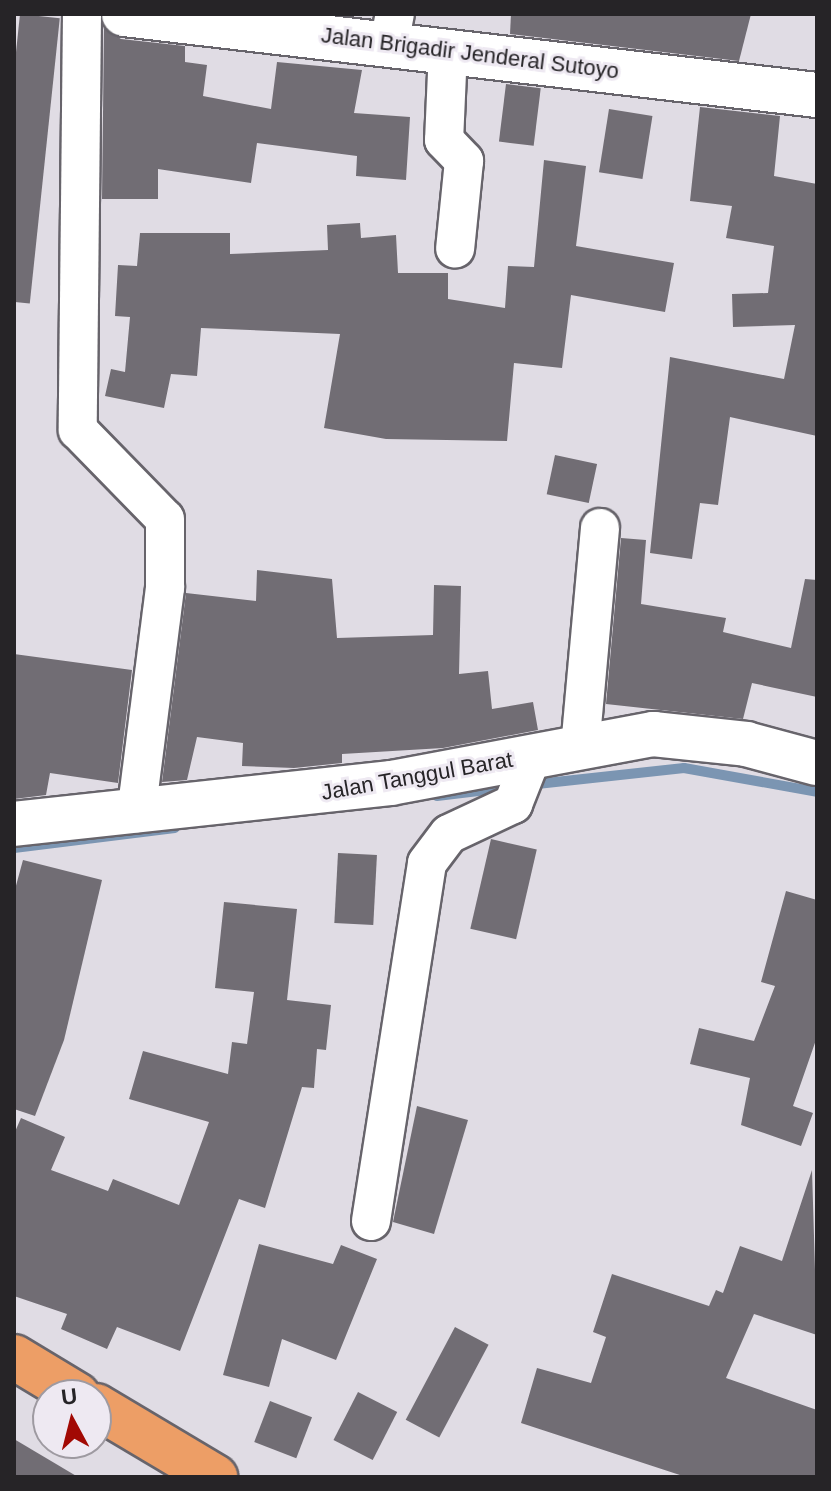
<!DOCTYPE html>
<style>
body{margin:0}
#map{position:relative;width:831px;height:1491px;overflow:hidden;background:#e0dce4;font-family:Arial,sans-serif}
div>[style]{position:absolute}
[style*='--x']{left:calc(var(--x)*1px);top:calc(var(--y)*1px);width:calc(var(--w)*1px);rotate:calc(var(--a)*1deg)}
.stream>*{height:10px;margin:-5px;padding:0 5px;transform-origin:5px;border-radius:5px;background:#7b95b2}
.building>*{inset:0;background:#716d74;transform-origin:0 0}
.roads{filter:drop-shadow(2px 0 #67646b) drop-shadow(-2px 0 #67646b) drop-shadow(0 2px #67646b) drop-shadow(0 -2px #67646b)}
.street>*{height:38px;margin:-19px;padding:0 19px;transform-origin:19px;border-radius:19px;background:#fff}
.secondary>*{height:44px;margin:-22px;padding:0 22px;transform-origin:22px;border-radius:22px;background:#fff}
.highway>*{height:44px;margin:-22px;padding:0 22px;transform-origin:22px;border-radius:22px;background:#ed9e66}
span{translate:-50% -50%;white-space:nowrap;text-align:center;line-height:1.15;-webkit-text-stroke:6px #eee9f2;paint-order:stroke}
.street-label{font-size:22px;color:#262427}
.frame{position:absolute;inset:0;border:16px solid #262427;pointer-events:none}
.north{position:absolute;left:32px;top:1379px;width:80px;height:80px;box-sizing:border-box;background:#eee9f2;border:2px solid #9e9aa1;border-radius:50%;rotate:353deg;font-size:22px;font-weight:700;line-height:32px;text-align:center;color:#262427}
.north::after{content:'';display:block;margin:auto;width:28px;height:36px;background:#a20904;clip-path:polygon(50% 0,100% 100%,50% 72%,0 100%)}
</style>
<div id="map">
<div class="stream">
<i style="--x:528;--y:785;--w:157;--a:-6.2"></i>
<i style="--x:684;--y:768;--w:135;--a:10.2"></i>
<i style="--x:437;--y:796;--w:76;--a:-6.8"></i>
<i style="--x:14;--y:848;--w:162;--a:-7.1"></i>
</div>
<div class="building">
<i style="left:20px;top:14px;width:40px;height:287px;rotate:6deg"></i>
<i style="clip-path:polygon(511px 14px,751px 14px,739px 61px,510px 34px)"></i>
<i style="clip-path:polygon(104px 28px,121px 39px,185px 46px,185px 62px,207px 65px,203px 96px,271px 109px,277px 62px,362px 70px,354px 113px,410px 117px,406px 180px,356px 176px,357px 156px,257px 143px,251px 183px,158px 169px,158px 199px,102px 199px)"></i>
<i style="left:506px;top:84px;width:35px;height:58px;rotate:7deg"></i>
<i style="clip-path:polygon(700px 107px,780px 116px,774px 176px,817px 184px,817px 436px,730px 417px,718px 505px,700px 503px,692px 559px,650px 553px,670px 357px,784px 379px,795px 325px,733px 327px,732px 294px,768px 293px,774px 246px,726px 238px,732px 206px,690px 201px)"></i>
<i style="left:609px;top:109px;width:44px;height:64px;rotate:9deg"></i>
<i style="clip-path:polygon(544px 160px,586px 166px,576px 246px,674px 263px,665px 312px,571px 295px,562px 368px,514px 363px,507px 441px,386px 439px,324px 428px,340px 334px,201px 328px,197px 376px,171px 374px,164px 408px,105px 396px,111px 369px,125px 372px,130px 317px,115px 316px,118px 265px,137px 266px,140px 233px,230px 233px,230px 254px,328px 250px,327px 225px,360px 223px,361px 238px,396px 235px,398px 273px,448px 273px,448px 299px,505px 308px,508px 266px,534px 267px)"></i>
<i style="left:555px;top:455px;width:43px;height:40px;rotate:12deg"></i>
<i style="clip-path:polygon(621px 538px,646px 540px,641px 604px,726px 618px,723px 632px,791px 648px,805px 579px,817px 580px,817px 697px,752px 683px,743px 719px,606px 704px)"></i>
<i style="clip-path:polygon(257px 570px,332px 579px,337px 638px,433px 635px,434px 585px,461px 586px,459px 674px,488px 671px,492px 709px,533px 702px,538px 730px,443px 748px,342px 754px,342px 763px,294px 768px,242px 766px,243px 743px,197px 737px,187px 780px,162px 782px,186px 593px,256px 601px)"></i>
<i style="clip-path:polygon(14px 654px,132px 670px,118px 783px,50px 773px,46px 795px,14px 799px)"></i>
<i style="left:491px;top:839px;width:47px;height:92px;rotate:13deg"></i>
<i style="left:338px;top:853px;width:39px;height:70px;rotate:3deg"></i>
<i style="clip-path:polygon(23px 860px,102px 880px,64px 1040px,35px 1116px,14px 1109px,14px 893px)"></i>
<i style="clip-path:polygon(786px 891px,817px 900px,817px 1037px,793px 1106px,813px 1113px,801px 1146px,741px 1125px,750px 1078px,690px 1064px,699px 1028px,754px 1041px,775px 986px,761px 982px)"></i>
<i style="clip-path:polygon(224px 902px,297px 909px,287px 1000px,331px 1005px,326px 1050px,317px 1049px,314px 1088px,302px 1087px,265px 1208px,239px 1199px,180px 1351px,117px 1327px,107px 1349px,61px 1329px,67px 1314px,14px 1296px,14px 1134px,21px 1118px,65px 1137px,51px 1170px,108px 1191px,113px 1179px,179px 1205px,209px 1122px,129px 1099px,143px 1051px,228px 1074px,232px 1042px,247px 1044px,254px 992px,215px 988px)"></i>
<i style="clip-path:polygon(417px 1106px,468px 1120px,434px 1234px,393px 1222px)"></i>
<i style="clip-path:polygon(812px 1170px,817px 1335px,754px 1314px,726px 1378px,817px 1410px,817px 1477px,686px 1477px,521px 1423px,537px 1368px,591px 1383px,606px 1337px,593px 1332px,612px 1274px,709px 1306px,716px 1290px,723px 1293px,740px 1246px,782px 1261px)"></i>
<i style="clip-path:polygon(259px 1244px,333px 1264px,341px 1245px,377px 1259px,336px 1360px,282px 1339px,269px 1387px,223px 1375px)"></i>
<i style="left:455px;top:1327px;width:38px;height:105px;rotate:28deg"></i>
<i style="left:358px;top:1392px;width:44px;height:54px;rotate:27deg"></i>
<i style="left:270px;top:1401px;width:45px;height:44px;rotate:21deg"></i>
<i style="clip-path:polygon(14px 1439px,78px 1477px,14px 1477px)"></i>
</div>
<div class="roads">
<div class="street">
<i style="--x:82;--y:14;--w:416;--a:90.6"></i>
<i style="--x:78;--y:430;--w:124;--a:45.7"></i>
<i style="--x:165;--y:519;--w:69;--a:90"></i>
<i style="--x:165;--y:588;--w:227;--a:97.3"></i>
<i style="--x:389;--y:44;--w:31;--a:-79"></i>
<i style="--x:448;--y:50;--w:90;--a:92.5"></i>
<i style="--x:444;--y:140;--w:29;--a:46"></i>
<i style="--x:464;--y:161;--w:88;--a:95.8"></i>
<i style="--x:580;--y:748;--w:221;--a:-84.8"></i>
<i style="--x:371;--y:1221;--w:362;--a:-81.1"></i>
<i style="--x:427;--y:863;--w:36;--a:-53"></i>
<i style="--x:449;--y:834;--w:71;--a:-25.1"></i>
<i style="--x:513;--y:804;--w:52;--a:-68.4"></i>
</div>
<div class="secondary">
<i style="--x:124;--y:14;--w:698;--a:6.67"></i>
<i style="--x:14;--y:824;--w:379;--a:-6.2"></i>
<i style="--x:391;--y:783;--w:267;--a:-10.6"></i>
<i style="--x:653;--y:734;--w:94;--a:6.1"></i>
<i style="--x:746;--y:744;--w:73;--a:15"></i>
</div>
<div class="highway">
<i style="--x:14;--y:1357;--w:74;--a:31.1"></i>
<i style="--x:96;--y:1406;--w:139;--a:30.8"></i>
</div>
</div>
<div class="street-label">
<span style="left:470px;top:53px;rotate:7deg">Jalan Brigadir Jenderal Sutoyo</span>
<span style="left:417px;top:776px;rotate:-10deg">Jalan Tanggul Barat</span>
</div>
<div class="frame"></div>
<div class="north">U</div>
</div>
